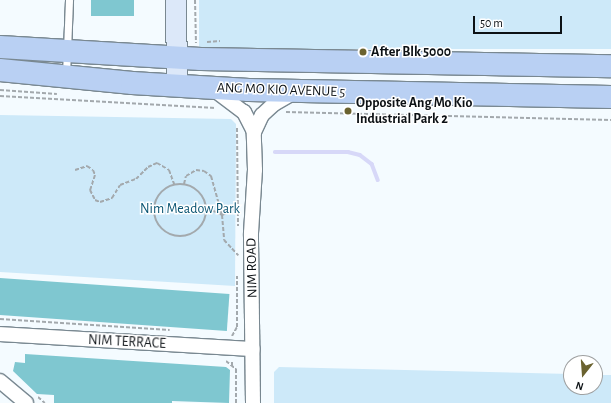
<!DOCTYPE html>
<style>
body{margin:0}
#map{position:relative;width:611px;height:403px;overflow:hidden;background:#f4fbff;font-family:"Alegreya Sans",sans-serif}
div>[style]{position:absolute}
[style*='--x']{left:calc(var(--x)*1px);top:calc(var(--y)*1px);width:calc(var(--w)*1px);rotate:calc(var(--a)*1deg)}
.green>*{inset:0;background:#cde9f9;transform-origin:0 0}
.stream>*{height:3.5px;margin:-1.75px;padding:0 1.75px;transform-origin:1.75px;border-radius:1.75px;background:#d7d8f8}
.building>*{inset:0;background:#7fc7d0;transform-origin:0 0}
.path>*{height:2px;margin-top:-1px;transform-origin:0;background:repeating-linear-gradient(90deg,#a3a9ad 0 4px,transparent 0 6px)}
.path>.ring{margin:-1px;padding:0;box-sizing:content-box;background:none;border:2px solid #a3a9ad;border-radius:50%}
.roads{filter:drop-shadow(1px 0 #798891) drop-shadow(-1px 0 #798891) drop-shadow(0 1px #798891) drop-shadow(0 -1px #798891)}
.lane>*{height:7px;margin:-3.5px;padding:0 3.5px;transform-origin:3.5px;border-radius:3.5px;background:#fff}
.street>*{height:14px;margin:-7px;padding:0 7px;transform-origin:7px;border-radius:7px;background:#fff}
.secondary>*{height:20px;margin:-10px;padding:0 10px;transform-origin:10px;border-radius:10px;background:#dce8f9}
.primary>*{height:22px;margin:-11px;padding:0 11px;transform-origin:11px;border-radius:11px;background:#b9d0f3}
.dots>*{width:11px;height:11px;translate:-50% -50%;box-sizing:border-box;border:2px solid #fff;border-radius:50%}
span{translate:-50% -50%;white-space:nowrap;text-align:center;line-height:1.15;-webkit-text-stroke:3px #fff;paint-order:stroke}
.poi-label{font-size:14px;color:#0c1115;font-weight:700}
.left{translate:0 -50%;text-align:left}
.street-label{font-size:14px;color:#0c1115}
.park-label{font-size:14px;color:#0a5573}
.north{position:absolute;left:563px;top:355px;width:40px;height:40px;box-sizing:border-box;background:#fff;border:1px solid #9ea0a1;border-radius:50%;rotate:197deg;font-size:11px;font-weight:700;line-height:16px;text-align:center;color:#0c1115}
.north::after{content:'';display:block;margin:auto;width:14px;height:18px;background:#6a622f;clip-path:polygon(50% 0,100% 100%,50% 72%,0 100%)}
.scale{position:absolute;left:473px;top:16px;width:89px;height:18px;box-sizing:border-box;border:2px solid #0c1115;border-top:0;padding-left:5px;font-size:12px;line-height:14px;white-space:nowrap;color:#0c1115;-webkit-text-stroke:3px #fff;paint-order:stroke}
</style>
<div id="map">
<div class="green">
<i style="left:199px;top:0;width:412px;height:49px"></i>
<i style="clip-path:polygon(0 115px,231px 119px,236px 124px,235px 286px,0 272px)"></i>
<i style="clip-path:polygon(279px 367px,571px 374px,571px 387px,595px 387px,595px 375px,611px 375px,611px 403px,274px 403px,274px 372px)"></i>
</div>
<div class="stream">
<i style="--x:275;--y:152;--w:73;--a:0"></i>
<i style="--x:348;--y:152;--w:12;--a:14"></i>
<i style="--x:360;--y:155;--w:15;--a:37"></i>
<i style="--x:372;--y:164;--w:17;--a:69"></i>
</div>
<div class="building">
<i style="left:91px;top:0;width:43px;height:16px"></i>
<i style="left:0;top:278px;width:230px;height:37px;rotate:4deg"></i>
<i style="clip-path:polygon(25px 354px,226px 367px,230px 370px,229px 403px,172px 401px,172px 403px,54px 403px,54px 395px,37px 394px,13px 371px,15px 362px,25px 363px)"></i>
</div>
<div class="path">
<i style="--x:195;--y:0;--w:43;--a:88.7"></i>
<i style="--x:207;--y:42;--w:13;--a:-4"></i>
<i style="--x:0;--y:90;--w:57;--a:4"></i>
<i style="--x:0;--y:96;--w:216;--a:3.2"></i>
<i style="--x:286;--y:112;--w:325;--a:1.4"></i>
<i style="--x:237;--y:128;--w:98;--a:89.4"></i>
<i style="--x:75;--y:170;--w:13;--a:-18"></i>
<i style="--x:87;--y:166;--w:7;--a:34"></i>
<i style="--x:93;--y:170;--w:5;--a:68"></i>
<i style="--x:95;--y:175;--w:16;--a:108"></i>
<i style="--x:90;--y:190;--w:11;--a:63"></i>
<i style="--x:95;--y:200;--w:5;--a:22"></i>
<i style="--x:100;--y:202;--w:13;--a:-18"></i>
<i style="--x:112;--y:198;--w:15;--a:-58"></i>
<i style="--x:120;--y:185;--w:17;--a:-21"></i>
<i style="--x:136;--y:179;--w:17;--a:-45"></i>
<i style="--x:148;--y:167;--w:10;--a:-24"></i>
<i style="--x:157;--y:163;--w:14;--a:30"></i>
<i style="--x:169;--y:170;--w:15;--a:70"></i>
<i class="ring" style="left:154px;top:184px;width:50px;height:50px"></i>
<i style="--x:184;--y:184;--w:8;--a:-76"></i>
<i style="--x:186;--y:176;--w:12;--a:-31"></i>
<i style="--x:196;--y:170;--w:8;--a:7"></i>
<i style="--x:204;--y:171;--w:9;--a:36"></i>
<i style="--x:211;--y:176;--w:41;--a:74.2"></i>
<i style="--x:222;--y:215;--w:25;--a:85"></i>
<i style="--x:224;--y:240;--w:21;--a:47"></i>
<i style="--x:207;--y:208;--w:17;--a:25"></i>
<i style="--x:222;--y:215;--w:17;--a:-25"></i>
<i style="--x:0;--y:319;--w:170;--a:3.7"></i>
<i style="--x:232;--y:336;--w:10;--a:-61"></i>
<i style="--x:237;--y:327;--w:51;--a:-90"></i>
<i style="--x:226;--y:361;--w:13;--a:39"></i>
<i style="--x:236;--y:369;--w:34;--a:90"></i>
<i style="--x:232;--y:366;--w:6;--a:-90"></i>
<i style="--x:38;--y:397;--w:9;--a:41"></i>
</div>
<div class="roads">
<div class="lane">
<i style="--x:66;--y:75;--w:75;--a:-87.7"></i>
</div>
<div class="street">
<i style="--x:213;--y:89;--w:39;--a:37"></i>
<i style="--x:244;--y:112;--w:22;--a:63"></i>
<i style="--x:254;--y:132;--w:19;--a:-65"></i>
<i style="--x:262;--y:115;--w:16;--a:-43"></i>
<i style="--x:274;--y:104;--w:22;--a:-30"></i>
<i style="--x:0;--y:334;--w:253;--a:3.4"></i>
<i style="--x:0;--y:381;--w:34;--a:40"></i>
<i style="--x:253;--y:403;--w:170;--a:-90.7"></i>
<i style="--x:251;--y:233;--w:63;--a:-86.4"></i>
<i style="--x:255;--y:170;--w:38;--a:-92"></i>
</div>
<div class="secondary">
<i style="--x:176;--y:0;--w:86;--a:89.3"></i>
</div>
<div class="primary">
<i style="--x:0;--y:47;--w:201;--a:3.4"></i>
<i style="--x:201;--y:59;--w:410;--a:1"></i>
<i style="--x:0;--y:70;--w:133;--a:5.6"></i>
<i style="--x:132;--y:83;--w:117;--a:3.4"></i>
<i style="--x:249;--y:90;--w:362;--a:1.1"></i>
</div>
</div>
<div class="dots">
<i style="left:363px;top:52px;background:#6a622f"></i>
<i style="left:348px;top:111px;background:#6a622f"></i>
</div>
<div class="poi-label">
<span class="left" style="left:371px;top:52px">After Blk 5000</span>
<span class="left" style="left:356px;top:111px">Opposite Ang Mo Kio<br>Industrial Park 2</span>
</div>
<div class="street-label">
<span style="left:281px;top:90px;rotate:2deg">ANG MO KIO AVENUE 5</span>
<span style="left:252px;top:268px;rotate:-91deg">NIM ROAD</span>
<span style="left:127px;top:342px;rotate:3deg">NIM TERRACE</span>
</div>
<div class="park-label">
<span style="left:190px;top:209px">Nim Meadow Park</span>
</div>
<div class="north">N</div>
<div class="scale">50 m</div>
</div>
